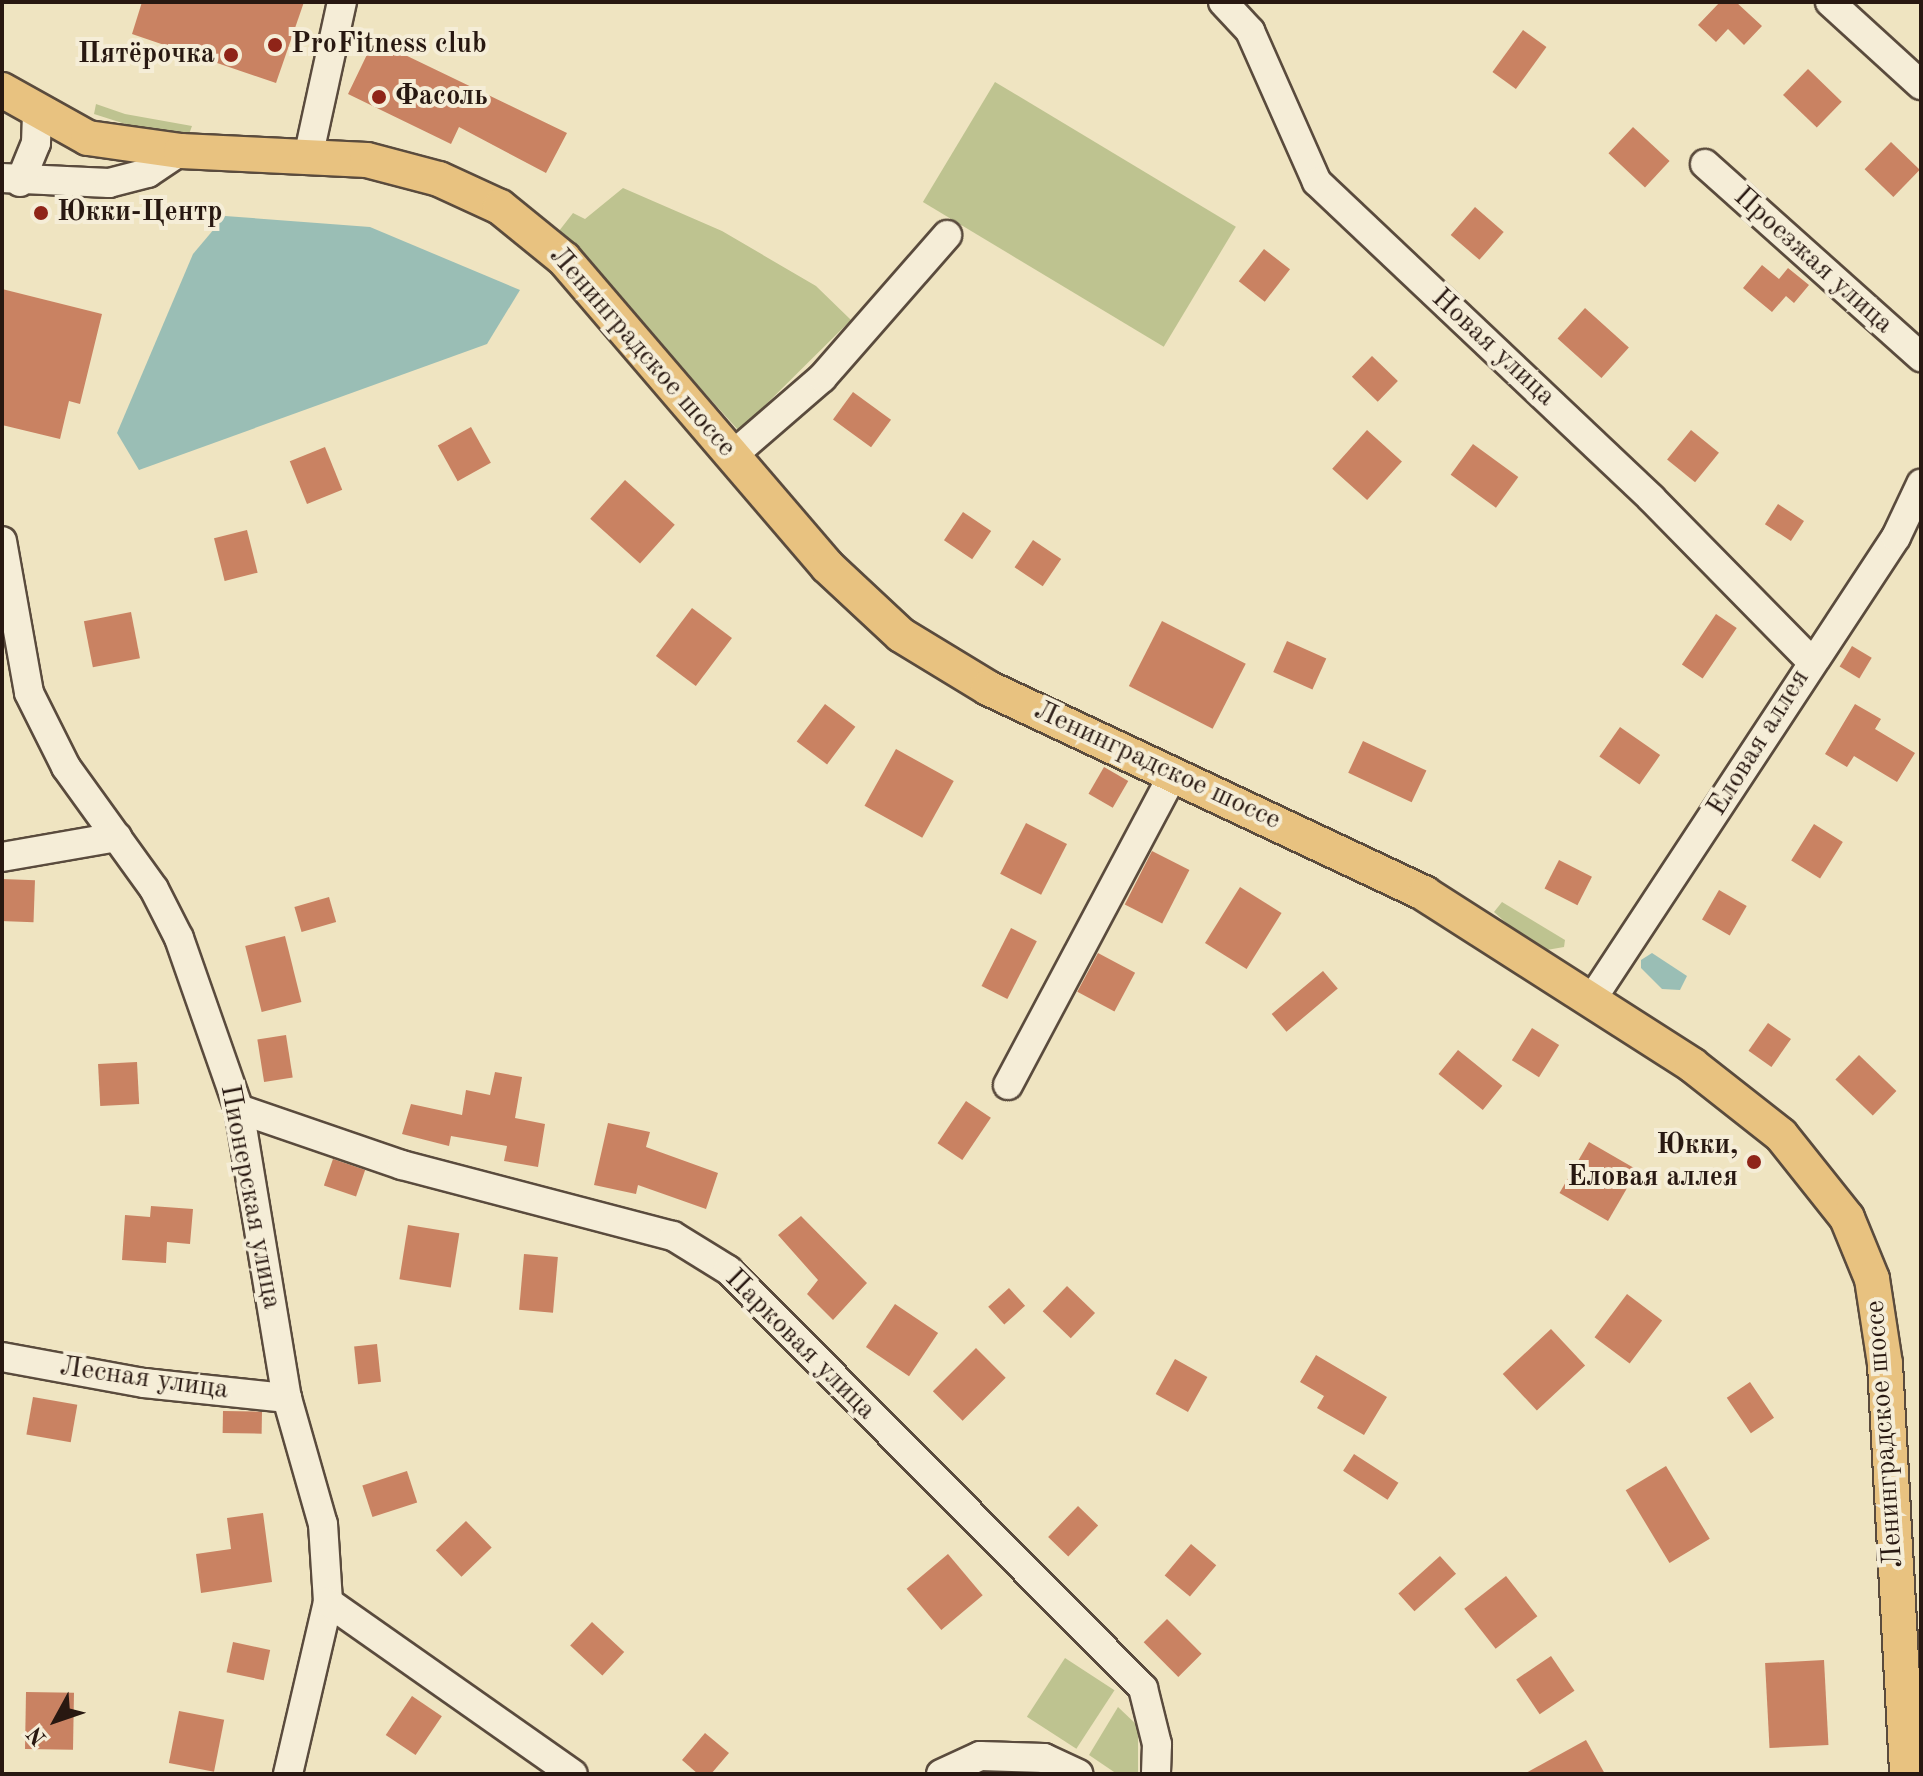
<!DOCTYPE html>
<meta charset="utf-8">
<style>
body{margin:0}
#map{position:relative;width:1923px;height:1776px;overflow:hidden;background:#efe4c1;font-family:"Old Standard TT",serif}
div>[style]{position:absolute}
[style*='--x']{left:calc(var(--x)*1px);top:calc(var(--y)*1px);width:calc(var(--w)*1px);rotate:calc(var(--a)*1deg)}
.green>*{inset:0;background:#bec390;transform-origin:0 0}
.water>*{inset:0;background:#9abeb5}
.building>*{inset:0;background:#c98262;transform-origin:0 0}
.roads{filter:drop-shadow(2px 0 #5a4b3d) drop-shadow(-2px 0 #5a4b3d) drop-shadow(0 2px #5a4b3d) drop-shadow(0 -2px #5a4b3d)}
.minor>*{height:28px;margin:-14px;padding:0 14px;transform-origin:14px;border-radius:14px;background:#f5edd7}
.major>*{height:34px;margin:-17px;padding:0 17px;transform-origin:17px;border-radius:17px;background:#e8c280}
.dots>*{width:22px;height:22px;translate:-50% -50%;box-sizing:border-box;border:4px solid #f5edd7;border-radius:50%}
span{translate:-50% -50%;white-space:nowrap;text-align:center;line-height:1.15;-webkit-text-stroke:8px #f5edd7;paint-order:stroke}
.poi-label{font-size:28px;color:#281811;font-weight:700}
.left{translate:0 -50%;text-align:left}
.right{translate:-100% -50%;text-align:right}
.street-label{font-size:28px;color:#281811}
.frame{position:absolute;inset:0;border:4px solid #281811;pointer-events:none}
.north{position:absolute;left:16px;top:1680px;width:80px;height:80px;-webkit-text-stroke:6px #f5edd7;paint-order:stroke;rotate:230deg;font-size:22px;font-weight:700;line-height:32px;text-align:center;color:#281811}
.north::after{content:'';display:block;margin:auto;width:28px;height:36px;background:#281811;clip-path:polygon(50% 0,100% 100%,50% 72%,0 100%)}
</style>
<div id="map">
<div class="green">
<i style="left:995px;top:82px;width:281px;height:140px;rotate:31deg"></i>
<i style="clip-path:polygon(96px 104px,125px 114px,192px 126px,188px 137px,138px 128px,94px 114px)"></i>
<i style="clip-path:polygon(623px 188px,722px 231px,816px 286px,851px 320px,739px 431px,559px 231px,573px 213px,585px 219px)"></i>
<i style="clip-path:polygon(1502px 902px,1565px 940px,1564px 947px,1541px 951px,1532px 946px,1494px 912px)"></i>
<i style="left:1065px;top:1658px;width:59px;height:70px;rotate:33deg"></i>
<i style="clip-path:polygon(1118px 1707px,1138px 1726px,1138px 1774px,1117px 1774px,1089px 1755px)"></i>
</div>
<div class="water">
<i style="clip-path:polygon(225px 216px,370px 227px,520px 290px,487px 344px,139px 470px,117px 433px,193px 254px)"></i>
<i style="clip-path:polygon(1652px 953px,1687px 976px,1680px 990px,1662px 989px,1641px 968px,1641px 960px)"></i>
</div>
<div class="building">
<i style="clip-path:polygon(142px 2px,304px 2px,276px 83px,132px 34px)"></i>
<i style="clip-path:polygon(1720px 2px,1736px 2px,1762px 26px,1744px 45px,1728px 29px,1716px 42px,1698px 25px)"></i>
<i style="left:1523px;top:30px;width:29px;height:52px;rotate:36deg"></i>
<i style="clip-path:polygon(374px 40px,567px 133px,546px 173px,459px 127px,451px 144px,348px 94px)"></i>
<i style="left:1808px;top:69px;width:47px;height:36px;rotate:44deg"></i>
<i style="left:1633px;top:127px;width:50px;height:36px;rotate:43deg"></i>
<i style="left:1891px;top:142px;width:40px;height:38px;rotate:44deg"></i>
<i style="left:1475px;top:207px;width:38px;height:37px;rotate:41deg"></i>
<i style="left:1264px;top:249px;width:33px;height:41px;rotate:38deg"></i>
<i style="clip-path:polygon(1762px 265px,1779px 279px,1788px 268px,1809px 285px,1794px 303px,1786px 296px,1772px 312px,1743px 288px)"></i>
<i style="clip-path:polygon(2px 289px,102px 314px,80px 404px,69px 401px,60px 439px,2px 425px)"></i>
<i style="left:1585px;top:308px;width:59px;height:41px;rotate:42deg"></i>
<i style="left:1372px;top:356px;width:36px;height:29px;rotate:44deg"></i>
<i style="left:853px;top:392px;width:47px;height:34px;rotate:36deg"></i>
<i style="left:471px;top:427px;width:41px;height:38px;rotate:61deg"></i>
<i style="left:1367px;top:430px;width:47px;height:52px;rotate:42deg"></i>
<i style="left:1691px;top:430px;width:36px;height:38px;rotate:39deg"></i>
<i style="left:1473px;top:444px;width:56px;height:38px;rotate:36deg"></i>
<i style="left:325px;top:447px;width:46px;height:38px;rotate:68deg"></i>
<i style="left:625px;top:480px;width:67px;height:52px;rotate:42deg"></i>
<i style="left:1778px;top:504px;width:31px;height:24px;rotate:33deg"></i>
<i style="left:963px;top:512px;width:34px;height:34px;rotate:34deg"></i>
<i style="left:247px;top:530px;width:44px;height:34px;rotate:76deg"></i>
<i style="left:1033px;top:540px;width:34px;height:33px;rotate:34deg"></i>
<i style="left:692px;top:608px;width:50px;height:60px;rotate:37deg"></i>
<i style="left:131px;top:612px;width:47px;height:48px;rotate:79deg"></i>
<i style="left:1716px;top:614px;width:25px;height:61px;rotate:34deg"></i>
<i style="left:1162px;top:621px;width:94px;height:73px;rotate:27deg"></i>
<i style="left:1287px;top:641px;width:43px;height:34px;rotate:24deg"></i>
<i style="left:1852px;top:646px;width:23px;height:24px;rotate:31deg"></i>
<i style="left:825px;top:704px;width:38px;height:47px;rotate:37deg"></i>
<i style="clip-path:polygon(1855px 704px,1881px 719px,1875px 729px,1915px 753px,1897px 782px,1854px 756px,1847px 767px,1825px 754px)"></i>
<i style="left:1620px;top:727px;width:49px;height:36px;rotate:35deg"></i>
<i style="left:1363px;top:741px;width:70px;height:35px;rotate:25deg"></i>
<i style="left:896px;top:749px;width:66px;height:65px;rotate:29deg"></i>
<i style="left:1104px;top:767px;width:28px;height:31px;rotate:30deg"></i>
<i style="left:1026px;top:823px;width:46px;height:57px;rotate:27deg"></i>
<i style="left:1814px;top:824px;width:34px;height:43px;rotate:32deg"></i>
<i style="left:1152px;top:851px;width:42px;height:60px;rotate:27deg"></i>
<i style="left:1559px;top:860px;width:37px;height:32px;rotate:27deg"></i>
<i style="left:2px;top:879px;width:33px;height:42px;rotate:2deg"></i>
<i style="left:1240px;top:887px;width:49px;height:66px;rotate:32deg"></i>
<i style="left:1719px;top:890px;width:32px;height:34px;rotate:30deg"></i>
<i style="left:329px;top:897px;width:26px;height:36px;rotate:74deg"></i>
<i style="left:1011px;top:928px;width:29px;height:65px;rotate:27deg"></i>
<i style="left:285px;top:936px;width:68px;height:41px;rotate:76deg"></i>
<i style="left:1098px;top:953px;width:42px;height:44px;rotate:28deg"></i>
<i style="left:1323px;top:971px;width:23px;height:67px;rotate:50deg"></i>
<i style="left:1768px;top:1023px;width:28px;height:34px;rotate:35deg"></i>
<i style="left:1532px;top:1028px;width:32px;height:38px;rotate:32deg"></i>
<i style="left:286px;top:1035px;width:43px;height:29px;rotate:81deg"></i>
<i style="left:1458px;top:1050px;width:57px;height:31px;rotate:39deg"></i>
<i style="left:1859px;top:1055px;width:52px;height:34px;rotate:44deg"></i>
<i style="left:137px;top:1062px;width:42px;height:39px;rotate:87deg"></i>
<i style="clip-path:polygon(495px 1072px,522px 1077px,515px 1118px,545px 1124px,538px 1167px,504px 1161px,507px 1146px,451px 1136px,449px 1146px,402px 1134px,411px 1104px,462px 1115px,466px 1090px,490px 1095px)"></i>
<i style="left:966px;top:1101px;width:30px;height:51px;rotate:34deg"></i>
<i style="clip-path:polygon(608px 1123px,650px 1132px,646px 1147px,718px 1173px,706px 1209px,638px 1185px,636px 1194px,594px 1185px)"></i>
<i style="left:1589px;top:1142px;width:56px;height:59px;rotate:30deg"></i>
<i style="left:333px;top:1159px;width:34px;height:28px;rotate:19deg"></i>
<i style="clip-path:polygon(151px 1206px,193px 1209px,190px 1244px,167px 1242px,166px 1263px,122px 1260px,125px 1215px,150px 1217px)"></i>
<i style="clip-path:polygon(801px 1216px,867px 1283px,833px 1320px,807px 1294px,818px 1280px,778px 1235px)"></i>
<i style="left:408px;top:1225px;width:52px;height:55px;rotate:9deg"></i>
<i style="left:524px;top:1254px;width:34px;height:56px;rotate:5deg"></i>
<i style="left:1067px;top:1286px;width:39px;height:35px;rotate:44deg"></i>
<i style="left:1009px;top:1288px;width:24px;height:28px;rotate:48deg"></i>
<i style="left:1627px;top:1294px;width:44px;height:54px;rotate:37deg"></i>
<i style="left:895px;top:1304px;width:52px;height:52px;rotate:34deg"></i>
<i style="left:1551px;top:1329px;width:50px;height:66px;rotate:47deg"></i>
<i style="left:377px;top:1344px;width:38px;height:23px;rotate:84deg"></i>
<i style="left:976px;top:1348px;width:42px;height:61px;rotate:45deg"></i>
<i style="clip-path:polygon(1316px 1355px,1387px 1397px,1364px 1435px,1317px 1408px,1324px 1396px,1300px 1382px)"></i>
<i style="left:1175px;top:1359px;width:37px;height:40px;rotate:29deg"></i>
<i style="left:1750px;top:1382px;width:43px;height:28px;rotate:56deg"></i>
<i style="left:33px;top:1397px;width:45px;height:38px;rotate:10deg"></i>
<i style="left:223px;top:1411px;width:39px;height:22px;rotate:1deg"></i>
<i style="left:1354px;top:1454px;width:53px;height:20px;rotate:33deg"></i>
<i style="left:1666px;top:1466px;width:85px;height:47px;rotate:59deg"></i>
<i style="left:407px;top:1471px;width:33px;height:47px;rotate:72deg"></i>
<i style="left:1078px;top:1506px;width:28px;height:43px;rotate:44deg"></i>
<i style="clip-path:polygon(263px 1513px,272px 1582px,201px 1593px,196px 1554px,231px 1549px,227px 1518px)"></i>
<i style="left:466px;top:1521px;width:37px;height:42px;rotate:46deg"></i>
<i style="left:1191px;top:1544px;width:33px;height:41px;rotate:40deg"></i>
<i style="left:948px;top:1554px;width:54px;height:54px;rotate:50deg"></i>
<i style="left:1440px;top:1556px;width:24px;height:56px;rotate:48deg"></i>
<i style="left:1506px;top:1576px;width:51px;height:53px;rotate:52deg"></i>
<i style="left:1167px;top:1619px;width:49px;height:33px;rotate:45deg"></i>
<i style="left:592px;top:1622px;width:44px;height:32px;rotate:43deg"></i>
<i style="left:233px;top:1642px;width:38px;height:31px;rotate:12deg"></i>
<i style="left:1551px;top:1656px;width:42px;height:42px;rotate:56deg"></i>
<i style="left:1824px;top:1660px;width:85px;height:59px;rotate:87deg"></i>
<i style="left:26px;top:1692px;width:48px;height:57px;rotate:1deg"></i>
<i style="left:412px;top:1696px;width:36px;height:47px;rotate:34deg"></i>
<i style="left:179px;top:1711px;width:46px;height:53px;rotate:11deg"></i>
<i style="clip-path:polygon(705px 1733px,729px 1753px,711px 1774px,698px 1774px,682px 1760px)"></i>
<i style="clip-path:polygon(1586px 1740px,1605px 1774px,1524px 1774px)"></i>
</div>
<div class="roads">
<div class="minor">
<i style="--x:1223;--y:2;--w:40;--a:47"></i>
<i style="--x:1250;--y:31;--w:165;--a:66.1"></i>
<i style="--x:1317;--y:182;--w:460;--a:43.4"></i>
<i style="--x:1651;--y:498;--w:228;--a:45.5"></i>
<i style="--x:1830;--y:2;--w:123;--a:42.4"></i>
<i style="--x:309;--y:153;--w:155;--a:-77.7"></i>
<i style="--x:1705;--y:164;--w:290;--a:41.8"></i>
<i style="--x:2;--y:178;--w:107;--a:2.7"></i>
<i style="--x:109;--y:183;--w:40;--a:-14.4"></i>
<i style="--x:148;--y:173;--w:40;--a:-34"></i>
<i style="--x:20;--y:182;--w:42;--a:-67.7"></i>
<i style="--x:36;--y:143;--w:29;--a:-88"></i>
<i style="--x:733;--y:455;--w:118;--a:-40.9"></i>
<i style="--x:822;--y:378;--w:190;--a:-48.8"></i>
<i style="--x:2;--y:541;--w:154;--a:79.9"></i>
<i style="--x:29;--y:693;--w:83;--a:63.4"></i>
<i style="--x:66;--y:767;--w:150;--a:54.2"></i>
<i style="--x:154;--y:889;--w:55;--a:63"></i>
<i style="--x:179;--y:938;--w:181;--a:70.7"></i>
<i style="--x:239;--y:1109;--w:293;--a:80.6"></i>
<i style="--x:287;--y:1398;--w:131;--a:74.1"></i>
<i style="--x:323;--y:1524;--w:78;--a:86.3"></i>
<i style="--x:328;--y:1602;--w:177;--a:103.1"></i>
<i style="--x:2;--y:857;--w:117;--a:-9.9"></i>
<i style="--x:1592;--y:999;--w:553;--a:-56.65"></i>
<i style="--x:1896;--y:537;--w:59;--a:-64.7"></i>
<i style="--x:1008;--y:1085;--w:353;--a:-62"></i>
<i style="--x:239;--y:1109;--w:172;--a:19"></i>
<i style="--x:402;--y:1165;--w:280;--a:14.7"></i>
<i style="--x:673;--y:1236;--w:65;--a:31.7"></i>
<i style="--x:728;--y:1270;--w:589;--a:45.21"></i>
<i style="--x:1143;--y:1688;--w:58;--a:76"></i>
<i style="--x:1157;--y:1744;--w:30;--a:92"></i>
<i style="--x:2;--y:1357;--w:144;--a:10.4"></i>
<i style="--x:144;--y:1383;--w:144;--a:6"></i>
<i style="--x:328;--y:1602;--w:299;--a:35.1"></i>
<i style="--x:941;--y:1774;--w:43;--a:-24.8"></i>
<i style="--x:980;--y:1756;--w:64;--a:1.8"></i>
<i style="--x:1044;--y:1758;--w:38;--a:25"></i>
</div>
<div class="major">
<i style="--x:2;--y:90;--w:98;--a:29.2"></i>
<i style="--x:88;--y:138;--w:94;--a:8"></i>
<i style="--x:181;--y:151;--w:186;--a:2.8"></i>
<i style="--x:367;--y:160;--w:74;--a:14.8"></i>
<i style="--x:439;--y:179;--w:67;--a:24.7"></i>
<i style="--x:500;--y:207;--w:82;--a:39.1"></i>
<i style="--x:564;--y:259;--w:404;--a:49.4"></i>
<i style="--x:827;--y:566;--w:101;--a:43"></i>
<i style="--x:901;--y:635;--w:102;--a:31.3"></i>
<i style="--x:988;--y:688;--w:483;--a:25.2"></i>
<i style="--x:1425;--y:894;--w:317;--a:32.6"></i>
<i style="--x:1692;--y:1065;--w:113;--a:38.2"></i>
<i style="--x:1781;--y:1135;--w:106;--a:51.5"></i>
<i style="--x:1847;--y:1218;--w:66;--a:67.7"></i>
<i style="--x:1872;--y:1279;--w:86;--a:81.3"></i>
<i style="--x:1885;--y:1364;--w:411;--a:86.9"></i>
</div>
</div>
<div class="dots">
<i style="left:275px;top:45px;background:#8f2418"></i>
<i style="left:231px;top:55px;background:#8f2418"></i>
<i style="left:379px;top:97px;background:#8f2418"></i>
<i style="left:41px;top:213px;background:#8f2418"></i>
<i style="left:1754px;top:1162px;background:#8f2418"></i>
</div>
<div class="poi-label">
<span class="left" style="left:291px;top:45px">ProFitness club</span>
<span class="right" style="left:215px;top:55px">Пятёрочка</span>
<span class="left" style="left:395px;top:97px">Фасоль</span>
<span class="left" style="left:57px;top:213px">Юкки-Центр</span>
<span class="right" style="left:1738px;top:1162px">Юкки,<br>Еловая аллея</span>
</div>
<div class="street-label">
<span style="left:1813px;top:261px;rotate:42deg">Проезжая улица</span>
<span style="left:1493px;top:348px;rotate:43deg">Новая улица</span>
<span style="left:642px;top:352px;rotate:49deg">Ленинградское шоссе</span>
<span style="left:1759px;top:743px;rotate:-58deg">Еловая аллея</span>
<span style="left:1157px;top:766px;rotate:25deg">Ленинградское шоссе</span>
<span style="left:250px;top:1197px;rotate:79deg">Пионерская улица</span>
<span style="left:800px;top:1345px;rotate:45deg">Парковая улица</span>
<span style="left:144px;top:1379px;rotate:8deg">Лесная улица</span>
<span style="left:1885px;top:1434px;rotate:-94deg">Ленинградское шоссе</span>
</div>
<div class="frame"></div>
<div class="north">N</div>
</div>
